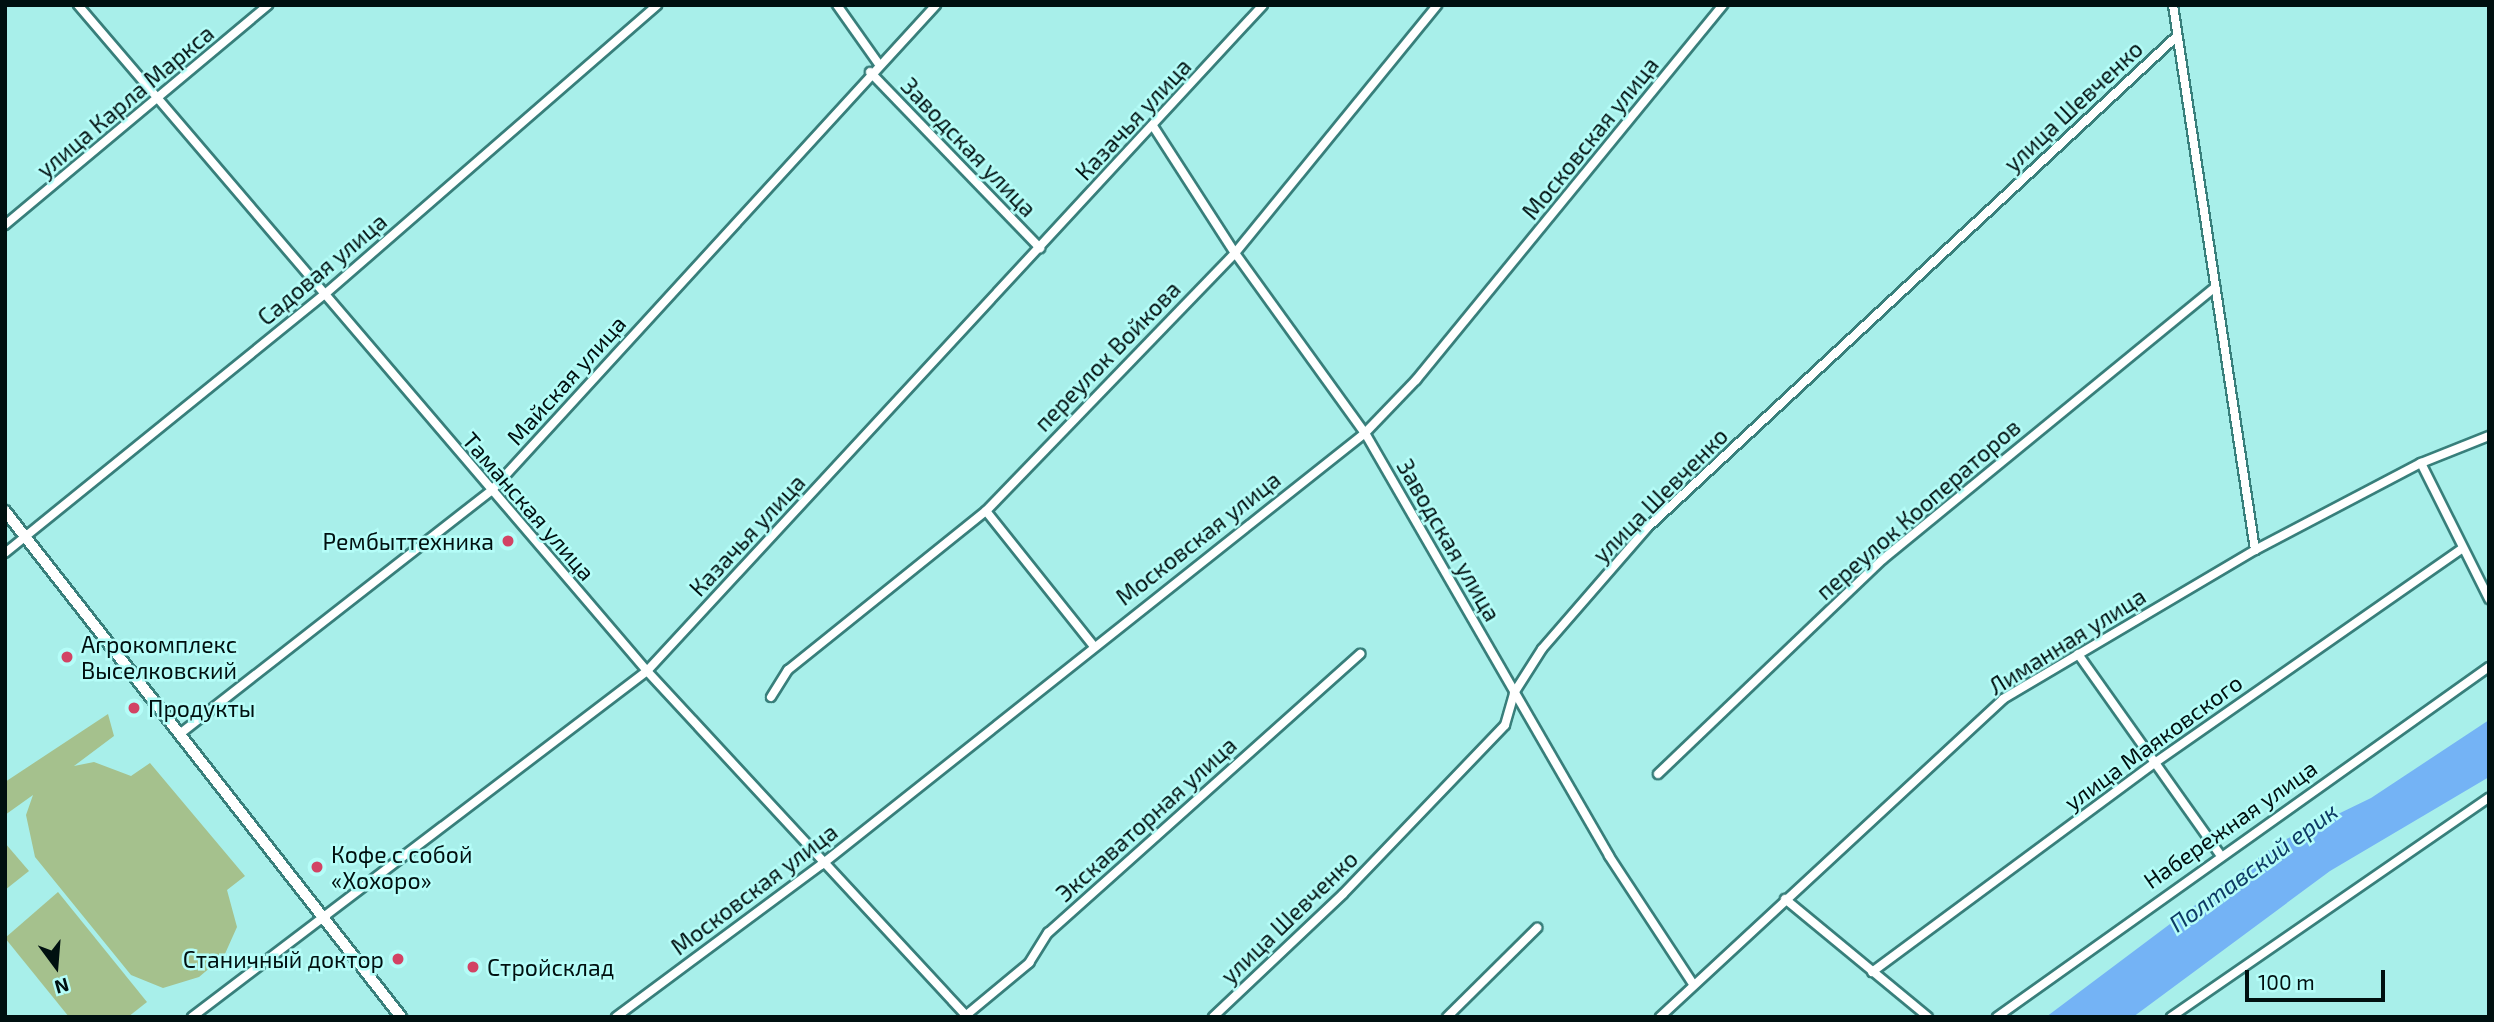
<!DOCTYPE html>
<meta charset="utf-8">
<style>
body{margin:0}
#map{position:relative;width:2494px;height:1022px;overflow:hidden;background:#a8efea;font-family:"Exo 2",sans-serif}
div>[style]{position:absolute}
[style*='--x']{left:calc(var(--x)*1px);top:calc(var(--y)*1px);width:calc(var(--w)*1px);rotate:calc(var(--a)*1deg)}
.green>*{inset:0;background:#a5c18d}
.water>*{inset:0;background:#74b3f5}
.roads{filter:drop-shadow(2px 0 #387f7b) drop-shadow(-2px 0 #387f7b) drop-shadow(0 2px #387f7b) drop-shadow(0 -2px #387f7b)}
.minor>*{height:8px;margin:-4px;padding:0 4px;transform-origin:4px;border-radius:4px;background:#fff}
.tertiary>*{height:10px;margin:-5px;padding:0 5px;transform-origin:5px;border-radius:5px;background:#fff}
.dots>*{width:19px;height:19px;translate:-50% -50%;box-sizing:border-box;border:4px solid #b5fdf8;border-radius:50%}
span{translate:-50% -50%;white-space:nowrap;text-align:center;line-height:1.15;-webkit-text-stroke:5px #b5fdf8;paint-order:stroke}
.street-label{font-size:23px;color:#001010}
.poi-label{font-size:23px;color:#001010}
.right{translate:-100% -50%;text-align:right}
.left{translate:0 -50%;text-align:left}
.water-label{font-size:24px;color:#0e3b65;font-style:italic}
.frame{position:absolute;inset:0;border:7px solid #001010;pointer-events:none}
.north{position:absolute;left:21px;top:931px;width:70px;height:70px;-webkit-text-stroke:5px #b5fdf8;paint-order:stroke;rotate:164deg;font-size:19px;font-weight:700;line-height:28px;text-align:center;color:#001010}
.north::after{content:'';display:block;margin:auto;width:24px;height:32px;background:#001010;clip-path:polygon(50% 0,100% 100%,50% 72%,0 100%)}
.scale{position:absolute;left:2245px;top:970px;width:140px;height:32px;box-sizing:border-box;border:4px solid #001010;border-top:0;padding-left:9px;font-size:21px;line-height:24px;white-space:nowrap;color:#001010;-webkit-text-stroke:5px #b5fdf8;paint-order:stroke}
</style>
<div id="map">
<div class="green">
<i style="clip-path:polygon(108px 714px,114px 736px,74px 766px,94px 762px,131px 776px,150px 763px,245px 876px,227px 890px,237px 927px,224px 956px,199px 977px,163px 988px,131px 975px,35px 857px,26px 815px,33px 795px,5px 815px,5px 782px)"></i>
<i style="clip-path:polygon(5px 843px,29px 871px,5px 890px)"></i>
<i style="clip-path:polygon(58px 892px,147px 1002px,128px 1017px,69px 1017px,5px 938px)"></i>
</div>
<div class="water">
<i style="clip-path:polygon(2489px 720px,2489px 777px,2330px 871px,2133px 1017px,2046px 1017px,2278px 843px,2371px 798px)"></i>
</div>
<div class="roads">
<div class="minor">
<i style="--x:78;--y:5;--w:876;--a:49.49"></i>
<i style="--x:647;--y:671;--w:471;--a:47.2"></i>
<i style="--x:837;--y:5;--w:71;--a:54.7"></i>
<i style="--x:2173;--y:5;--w:551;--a:81.44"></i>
<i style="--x:870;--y:72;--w:245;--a:46"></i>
<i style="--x:1153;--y:126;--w:151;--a:57.2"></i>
<i style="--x:1235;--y:253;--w:222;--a:54.2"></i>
<i style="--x:1365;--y:433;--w:488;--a:60"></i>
<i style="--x:1609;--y:856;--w:153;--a:56.7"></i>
<i style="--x:5;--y:225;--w:343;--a:-39.9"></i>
<i style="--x:2421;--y:463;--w:152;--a:63.4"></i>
<i style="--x:986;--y:511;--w:171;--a:51.4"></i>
<i style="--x:5;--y:553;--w:412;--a:-39"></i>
<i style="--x:325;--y:294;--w:440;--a:-41"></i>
<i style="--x:2078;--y:654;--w:244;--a:54.7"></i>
<i style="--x:771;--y:697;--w:32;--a:-58"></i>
<i style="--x:788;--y:670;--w:254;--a:-38.8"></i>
<i style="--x:986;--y:511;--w:359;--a:-46"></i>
<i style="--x:1235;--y:253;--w:320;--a:-50.8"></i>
<i style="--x:181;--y:733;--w:393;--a:-38"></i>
<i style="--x:491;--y:491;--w:659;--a:-47.52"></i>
<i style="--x:1658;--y:774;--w:311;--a:-43.7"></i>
<i style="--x:1883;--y:559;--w:429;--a:-39.3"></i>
<i style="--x:1785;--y:899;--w:185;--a:39.5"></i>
<i style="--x:1872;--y:972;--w:353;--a:-36.5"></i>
<i style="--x:2156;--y:762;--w:372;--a:-34.9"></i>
<i style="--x:192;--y:1017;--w:572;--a:-37.25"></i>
<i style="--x:647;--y:671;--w:907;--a:-47.23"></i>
<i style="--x:616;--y:1017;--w:255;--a:-36.6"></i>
<i style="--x:821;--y:865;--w:695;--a:-38.45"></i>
<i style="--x:1365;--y:433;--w:74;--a:-46.1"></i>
<i style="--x:1416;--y:380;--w:485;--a:-50.7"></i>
<i style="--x:964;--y:1017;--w:85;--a:-39.7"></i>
<i style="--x:1029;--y:963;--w:36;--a:-58"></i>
<i style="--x:1048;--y:933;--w:419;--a:-41.8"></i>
<i style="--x:1213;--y:1017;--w:179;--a:-43.4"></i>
<i style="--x:1343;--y:894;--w:234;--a:-46.2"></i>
<i style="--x:1505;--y:725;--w:33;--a:-74"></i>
<i style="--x:1514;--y:693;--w:52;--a:-57.5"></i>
<i style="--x:1542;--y:649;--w:160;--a:-49"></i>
<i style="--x:1647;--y:528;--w:723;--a:-42.87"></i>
<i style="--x:1447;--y:1017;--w:127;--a:-44.7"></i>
<i style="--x:1660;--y:1017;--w:468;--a:-42.8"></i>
<i style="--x:2003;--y:699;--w:293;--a:-30.6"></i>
<i style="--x:2255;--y:550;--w:187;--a:-27.7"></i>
<i style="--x:2421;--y:463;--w:73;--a:-21.7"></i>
<i style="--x:1997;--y:1017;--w:604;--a:-35.43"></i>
<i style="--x:2171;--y:1017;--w:386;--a:-34.6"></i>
</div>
<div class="tertiary">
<i style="--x:5;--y:511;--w:643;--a:51.95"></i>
</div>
</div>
<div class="dots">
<i style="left:508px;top:541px;background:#d24364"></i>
<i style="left:67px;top:657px;background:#d24364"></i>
<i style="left:134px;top:708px;background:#d24364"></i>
<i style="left:317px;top:867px;background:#d24364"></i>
<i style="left:398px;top:959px;background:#d24364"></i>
<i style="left:473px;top:967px;background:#d24364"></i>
</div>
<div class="street-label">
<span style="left:125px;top:101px;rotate:-40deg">улица Карла Маркса</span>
<span style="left:2073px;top:106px;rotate:-43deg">улица Шевченко</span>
<span style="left:1133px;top:119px;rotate:-47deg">Казачья улица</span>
<span style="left:1590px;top:138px;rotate:-51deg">Московская улица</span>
<span style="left:969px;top:147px;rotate:46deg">Заводская улица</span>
<span style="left:322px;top:269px;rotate:-40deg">Садовая улица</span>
<span style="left:1107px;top:356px;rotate:-46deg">переулок Войкова</span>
<span style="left:566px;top:380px;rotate:-48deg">Майская улица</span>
<span style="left:1660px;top:495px;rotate:-45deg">улица Шевченко</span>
<span style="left:529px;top:506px;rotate:49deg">Таманская улица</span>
<span style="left:1918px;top:509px;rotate:-41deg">переулок Кооператоров</span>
<span style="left:747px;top:535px;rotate:-47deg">Казачья улица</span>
<span style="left:1198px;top:538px;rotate:-38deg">Московская улица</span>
<span style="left:1449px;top:540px;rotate:60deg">Заводская улица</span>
<span style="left:2067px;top:641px;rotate:-32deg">Лиманная улица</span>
<span style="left:2153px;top:742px;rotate:-36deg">улица Маяковского</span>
<span style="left:1146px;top:819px;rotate:-42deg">Экскаваторная улица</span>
<span style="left:2230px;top:824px;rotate:-35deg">Набережная улица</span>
<span style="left:754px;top:889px;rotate:-37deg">Московская улица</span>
<span style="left:1289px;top:917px;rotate:-44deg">улица Шевченко</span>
</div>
<div class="poi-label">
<span class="right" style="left:494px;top:541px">Рембыттехника</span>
<span class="left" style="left:81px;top:657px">Агрокомплекс<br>Выселковский</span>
<span class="left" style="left:148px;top:708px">Продукты</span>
<span class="left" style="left:331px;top:867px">Кофе с собой<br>«Хохоро»</span>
<span class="right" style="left:384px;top:959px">Станичный доктор</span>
<span class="left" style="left:487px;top:967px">Стройсклад</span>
</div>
<div class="water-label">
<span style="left:2253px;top:867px;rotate:-36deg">Полтавский ерик</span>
</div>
<div class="frame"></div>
<div class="north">N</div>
<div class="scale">100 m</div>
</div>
